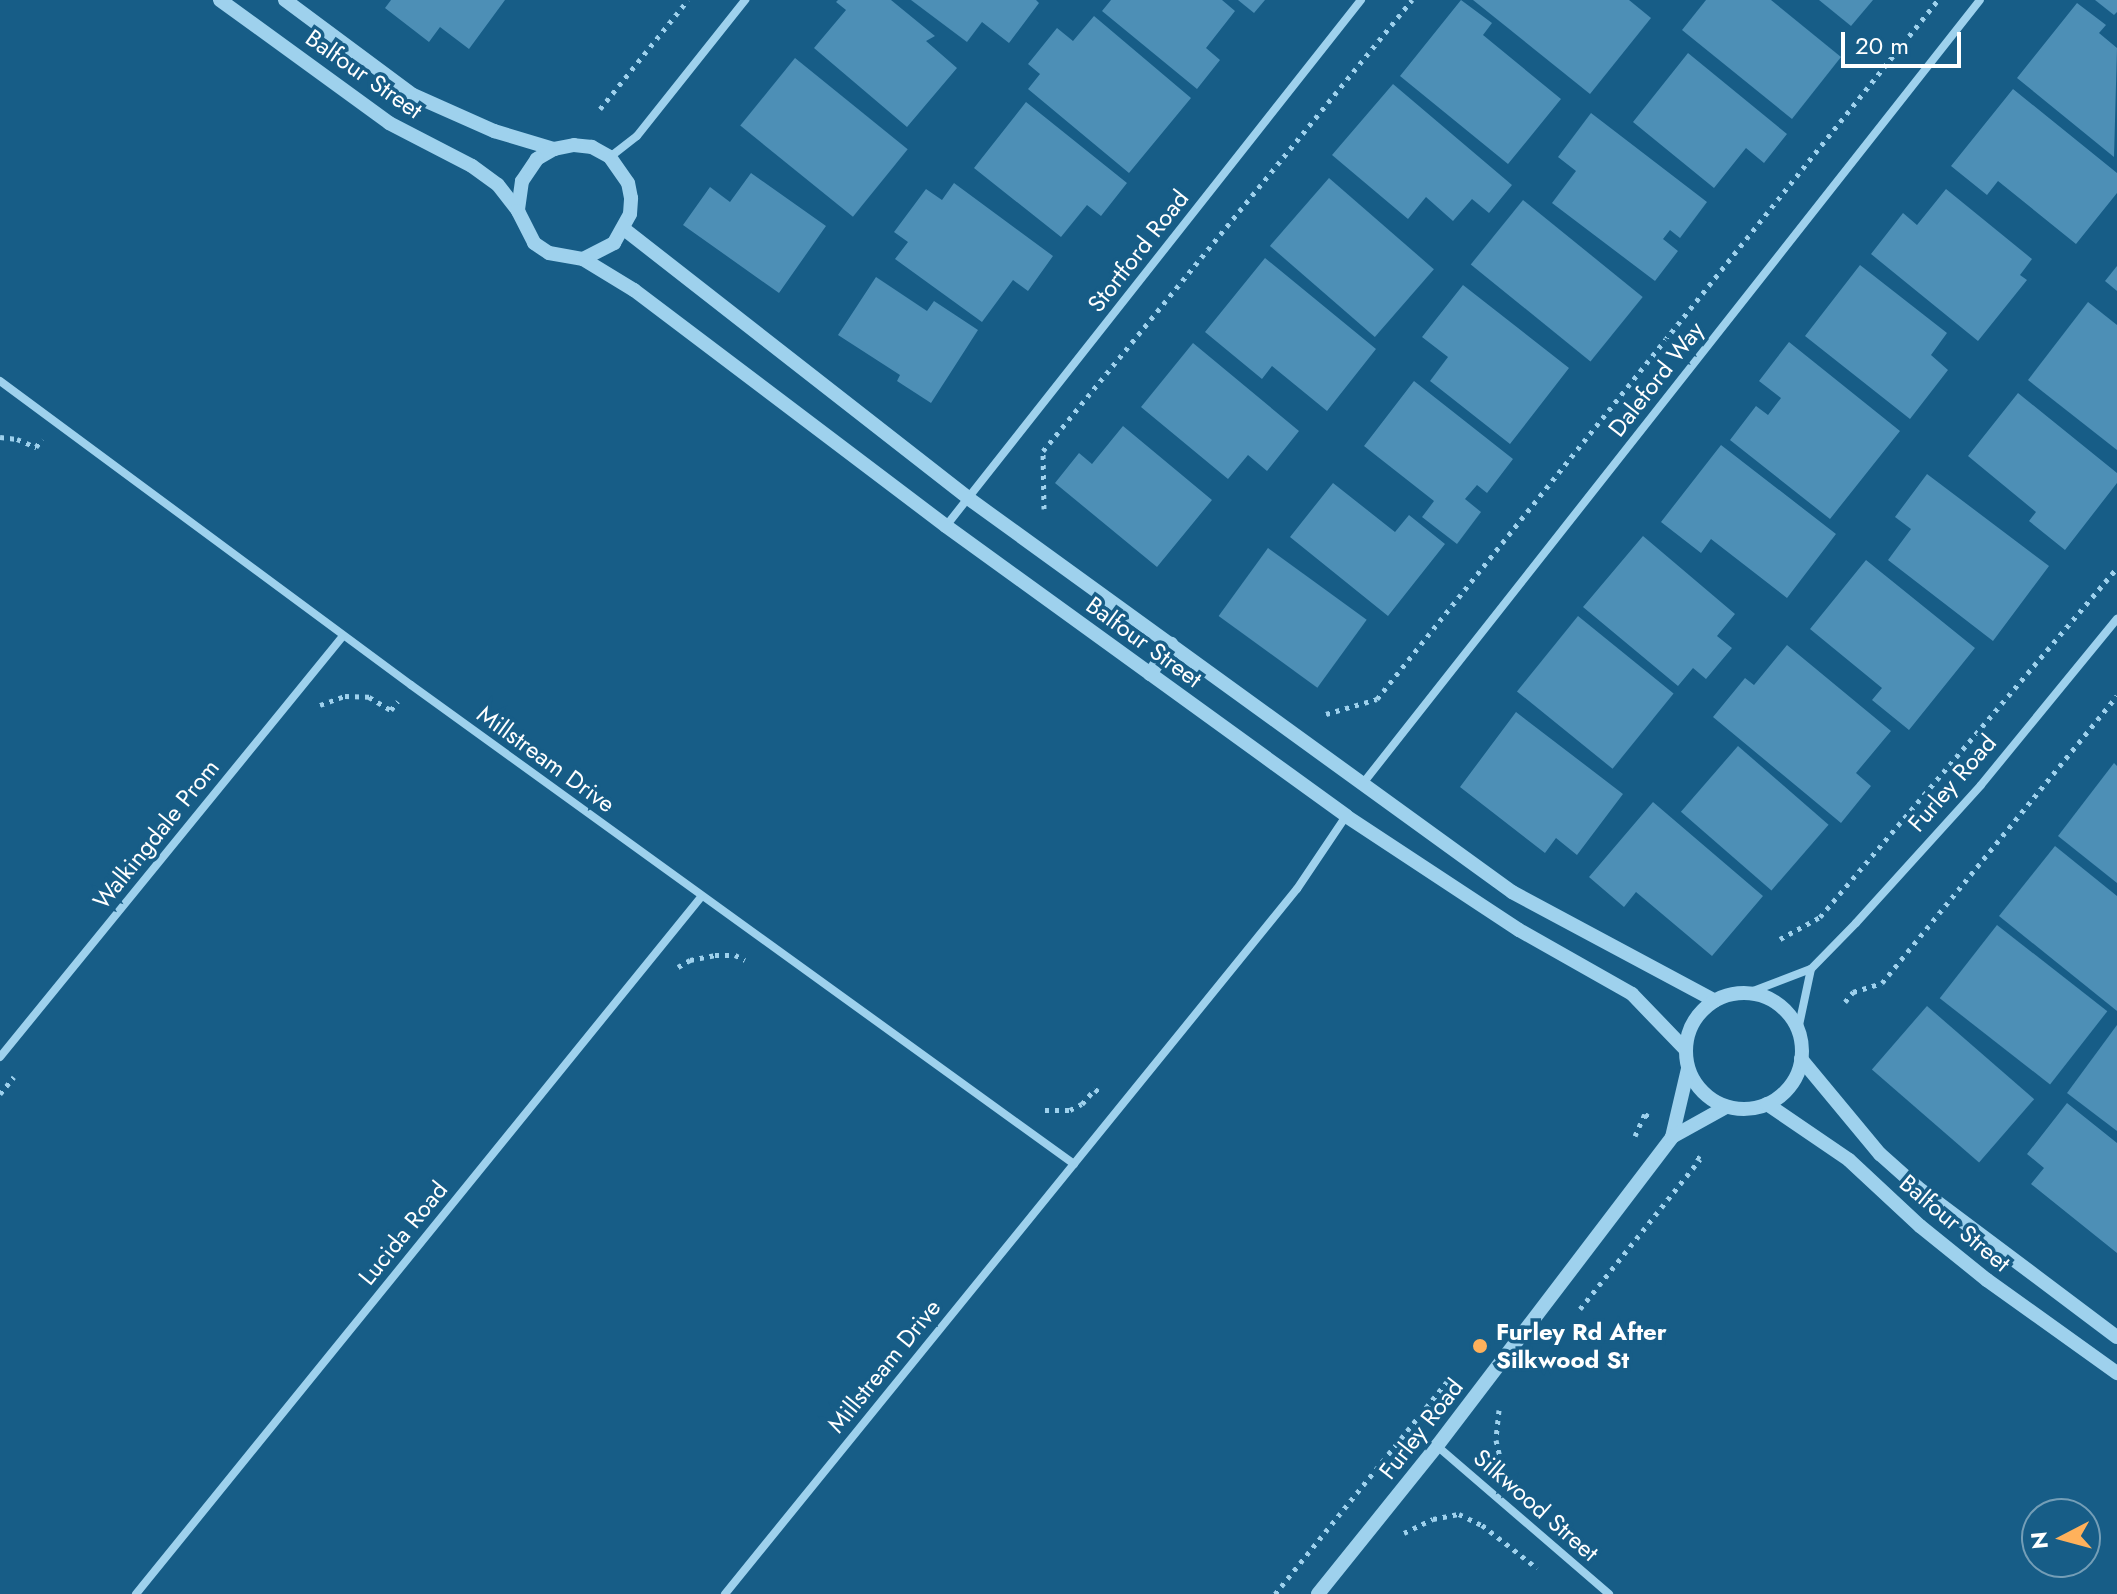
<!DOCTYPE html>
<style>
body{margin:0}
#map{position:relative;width:2117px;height:1594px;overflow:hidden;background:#175d87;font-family:Jost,sans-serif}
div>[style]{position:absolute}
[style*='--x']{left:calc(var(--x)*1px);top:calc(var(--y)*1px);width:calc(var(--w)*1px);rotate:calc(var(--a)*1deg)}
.building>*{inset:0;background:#4d8fb6;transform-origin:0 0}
.path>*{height:5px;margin-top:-2.5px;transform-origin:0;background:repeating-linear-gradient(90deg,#9ed1ed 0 4px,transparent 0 10px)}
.minor>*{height:8px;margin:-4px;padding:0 4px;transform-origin:4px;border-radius:4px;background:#9ed1ed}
.tertiary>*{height:14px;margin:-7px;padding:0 7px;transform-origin:7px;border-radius:7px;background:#9ed1ed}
.tertiary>.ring{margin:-7px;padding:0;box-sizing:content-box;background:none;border:14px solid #9ed1ed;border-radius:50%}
.dots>*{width:22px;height:22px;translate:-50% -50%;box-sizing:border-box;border:4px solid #175d87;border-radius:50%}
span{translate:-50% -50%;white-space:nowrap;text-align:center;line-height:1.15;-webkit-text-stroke:7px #175d87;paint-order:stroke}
.street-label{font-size:24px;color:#fff}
.poi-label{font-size:24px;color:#fff;font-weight:700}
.left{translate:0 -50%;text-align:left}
.north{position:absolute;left:2021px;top:1498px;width:80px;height:80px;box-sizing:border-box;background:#175d87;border:2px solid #749eb7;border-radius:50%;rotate:264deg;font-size:22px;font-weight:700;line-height:32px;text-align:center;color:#fff}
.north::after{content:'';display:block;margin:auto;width:28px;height:36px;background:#ffb15b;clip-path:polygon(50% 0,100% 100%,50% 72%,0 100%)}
.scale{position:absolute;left:1841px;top:32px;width:120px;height:36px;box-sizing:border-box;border:4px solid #fff;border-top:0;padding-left:10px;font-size:24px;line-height:28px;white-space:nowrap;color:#fff;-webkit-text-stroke:6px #175d87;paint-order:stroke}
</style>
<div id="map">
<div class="building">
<i style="clip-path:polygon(391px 0,505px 0,469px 49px,440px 27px,429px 42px,385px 8px)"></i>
<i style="clip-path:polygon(838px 0,891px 0,935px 36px,926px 41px,957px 68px,907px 127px,814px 48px,846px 10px,836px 2px)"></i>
<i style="clip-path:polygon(911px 0,1036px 0,1039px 3px,1009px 43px,982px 22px,967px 42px)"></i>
<i style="clip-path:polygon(1111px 0,1222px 0,1235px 11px,1206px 48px,1220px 60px,1197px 89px,1102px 11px)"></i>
<i style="clip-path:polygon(1238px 0,1265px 0,1254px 13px)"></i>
<i style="clip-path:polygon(1461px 0,1492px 23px,1483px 35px,1561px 99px,1508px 164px,1400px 76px)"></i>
<i style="clip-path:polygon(1473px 0,1629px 0,1651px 18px,1590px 94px)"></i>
<i style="clip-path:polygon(1706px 0,1771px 0,1841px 57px,1792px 119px,1682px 30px)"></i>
<i style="clip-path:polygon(1819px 0,1873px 0,1851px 26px)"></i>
<i style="clip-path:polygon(2095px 0,2117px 0,2117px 12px,2114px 15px)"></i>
<i style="clip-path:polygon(2077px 3px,2106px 25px,2099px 33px,2117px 48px,2114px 157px,2017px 78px)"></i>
<i style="clip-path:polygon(1094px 16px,1191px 98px,1129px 173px,1028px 89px,1040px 74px,1028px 64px,1057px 28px,1073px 41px)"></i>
<i style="clip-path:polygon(1688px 53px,1787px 134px,1764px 163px,1746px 148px,1714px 188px,1633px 122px)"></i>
<i style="left:795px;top:58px;width:145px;height:87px;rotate:39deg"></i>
<i style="clip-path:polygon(1393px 84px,1512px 185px,1489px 213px,1472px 199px,1453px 221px,1426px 197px,1408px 219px,1332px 155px)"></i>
<i style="clip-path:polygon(2013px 89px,2117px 173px,2117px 193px,2076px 244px,1998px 181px,1987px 195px,1951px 166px)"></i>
<i style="clip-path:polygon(1026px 102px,1127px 183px,1101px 216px,1087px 205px,1061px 237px,974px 168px)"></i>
<i style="clip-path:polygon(1591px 113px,1707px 202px,1680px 238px,1670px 230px,1663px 239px,1678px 251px,1655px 281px,1552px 203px,1576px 171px,1558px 157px)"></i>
<i style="clip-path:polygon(751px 173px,826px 226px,779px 293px,683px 225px,710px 187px,730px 202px)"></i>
<i style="left:1329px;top:178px;width:139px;height:90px;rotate:41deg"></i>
<i style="clip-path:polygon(954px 183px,1053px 256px,1028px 291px,1013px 280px,982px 322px,895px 259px,908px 242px,894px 232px,926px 189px,942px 200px)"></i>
<i style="clip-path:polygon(1946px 189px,2032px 259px,2020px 275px,2027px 280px,1978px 341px,1871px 254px,1903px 213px,1917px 225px)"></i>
<i style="left:1523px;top:200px;width:154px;height:83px;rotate:39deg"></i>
<i style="clip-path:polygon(1265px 258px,1376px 349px,1327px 411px,1272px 366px,1262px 379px,1205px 332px)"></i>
<i style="clip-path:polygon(1860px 265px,1947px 333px,1931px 355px,1948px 370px,1910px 419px,1805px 336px)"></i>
<i style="clip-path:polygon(2117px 266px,2117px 291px,2105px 281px)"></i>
<i style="clip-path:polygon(876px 277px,927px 311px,934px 301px,978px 330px,931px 403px,897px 381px,900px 375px,838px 335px)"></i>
<i style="clip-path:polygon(1463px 285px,1569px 368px,1510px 444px,1430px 381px,1448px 357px,1422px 337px)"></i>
<i style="clip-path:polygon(2088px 302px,2117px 325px,2117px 450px,2028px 380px)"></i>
<i style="clip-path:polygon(1789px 342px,1900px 431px,1830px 519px,1730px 440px,1756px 406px,1768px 415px,1781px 398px,1759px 381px)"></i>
<i style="clip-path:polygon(1193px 343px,1299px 431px,1267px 471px,1248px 455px,1228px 479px,1141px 407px)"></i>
<i style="clip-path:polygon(1414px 381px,1513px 459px,1487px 493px,1477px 485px,1465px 499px,1481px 512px,1457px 544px,1422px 517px,1434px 501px,1364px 446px)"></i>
<i style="clip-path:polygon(2018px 393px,2117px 473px,2117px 483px,2065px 550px,2029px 521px,2036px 512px,1968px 456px)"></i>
<i style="clip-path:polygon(1123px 426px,1212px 500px,1157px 567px,1055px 483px,1079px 453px,1092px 464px)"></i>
<i style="clip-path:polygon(1721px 445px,1836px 534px,1787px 598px,1711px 539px,1701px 553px,1661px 522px)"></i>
<i style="clip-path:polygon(1927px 474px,2049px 566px,1993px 641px,1888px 560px,1911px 529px,1895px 517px)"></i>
<i style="clip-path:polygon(1333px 483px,1395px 532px,1409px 515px,1445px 544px,1388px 616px,1290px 537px)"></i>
<i style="clip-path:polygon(1643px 536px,1735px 614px,1717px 636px,1732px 648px,1706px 679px,1693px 668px,1678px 686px,1583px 607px)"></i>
<i style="left:1268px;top:548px;width:122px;height:84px;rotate:36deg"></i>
<i style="clip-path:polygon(1866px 560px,1975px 648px,1909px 730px,1872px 700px,1882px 688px,1810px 629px)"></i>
<i style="left:1578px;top:616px;width:123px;height:97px;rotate:39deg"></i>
<i style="clip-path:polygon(1787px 645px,1891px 731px,1856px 773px,1871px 786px,1841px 823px,1713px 717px,1745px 678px,1754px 685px)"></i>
<i style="clip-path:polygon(1516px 712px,1623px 794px,1577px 855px,1556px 838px,1545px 853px,1460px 787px)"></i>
<i style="left:1738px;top:746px;width:120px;height:87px;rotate:41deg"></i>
<i style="clip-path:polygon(2114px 763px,2117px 766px,2117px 883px,2058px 836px)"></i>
<i style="clip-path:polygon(1653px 802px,1763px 896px,1712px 956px,1636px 892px,1624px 907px,1589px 877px)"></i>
<i style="clip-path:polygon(2055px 846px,2117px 896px,2117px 1011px,1999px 916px)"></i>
<i style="left:1997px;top:925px;width:140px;height:93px;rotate:38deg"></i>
<i style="left:1927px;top:1006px;width:142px;height:84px;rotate:41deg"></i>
<i style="clip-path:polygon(2117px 1025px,2117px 1131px,2067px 1093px)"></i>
<i style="clip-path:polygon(2067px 1103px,2117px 1143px,2117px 1253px,2031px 1184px,2044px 1168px,2027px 1154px)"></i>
</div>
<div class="path">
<i style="--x:600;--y:109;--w:140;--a:-51.1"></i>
<i style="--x:0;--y:437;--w:17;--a:7"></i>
<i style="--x:17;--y:439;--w:21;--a:23"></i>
<i style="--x:36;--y:447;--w:10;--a:-53"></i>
<i style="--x:1044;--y:509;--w:58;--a:-91"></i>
<i style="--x:1043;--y:451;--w:583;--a:-50.71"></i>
<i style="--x:320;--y:705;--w:27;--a:-20"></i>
<i style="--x:345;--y:696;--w:24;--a:2"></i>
<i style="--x:369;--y:697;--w:26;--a:31"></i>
<i style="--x:391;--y:710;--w:11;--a:-52"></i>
<i style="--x:1326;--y:714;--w:53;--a:-16.4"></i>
<i style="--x:1377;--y:699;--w:896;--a:-51.25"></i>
<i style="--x:1780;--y:939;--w:46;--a:-28.8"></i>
<i style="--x:1820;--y:917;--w:458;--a:-49.6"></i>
<i style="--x:678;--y:967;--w:14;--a:-30"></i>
<i style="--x:690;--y:960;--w:25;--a:-11"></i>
<i style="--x:715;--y:955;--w:20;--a:0"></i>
<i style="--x:735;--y:955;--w:11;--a:27"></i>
<i style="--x:1845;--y:1002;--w:13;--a:-51"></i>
<i style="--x:1853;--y:992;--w:30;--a:-17"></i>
<i style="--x:1882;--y:983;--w:371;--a:-50.7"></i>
<i style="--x:0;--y:1094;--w:22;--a:-51"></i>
<i style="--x:1045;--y:1110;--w:25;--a:0"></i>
<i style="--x:1070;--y:1110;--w:13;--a:-27"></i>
<i style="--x:1082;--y:1104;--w:20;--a:-49"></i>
<i style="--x:1095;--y:1089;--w:8;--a:40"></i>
<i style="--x:1635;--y:1136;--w:24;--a:-66"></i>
<i style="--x:1645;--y:1114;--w:6;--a:39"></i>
<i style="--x:1580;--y:1309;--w:192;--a:-51.3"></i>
<i style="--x:1700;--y:1159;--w:7;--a:-146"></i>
<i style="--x:1499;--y:1410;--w:30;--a:96"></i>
<i style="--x:1496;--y:1440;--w:32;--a:77"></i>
<i style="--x:1404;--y:1533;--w:32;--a:-26"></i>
<i style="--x:1433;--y:1519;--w:26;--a:-11"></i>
<i style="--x:1459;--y:1514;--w:25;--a:26"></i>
<i style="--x:1482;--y:1525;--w:70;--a:38"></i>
<i style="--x:1275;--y:1594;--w:277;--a:-51"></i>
</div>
<div class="minor">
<i style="--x:610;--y:157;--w:34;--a:-38"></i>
<i style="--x:637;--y:136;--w:174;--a:-51.5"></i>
<i style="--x:0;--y:381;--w:511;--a:36.49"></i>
<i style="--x:411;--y:685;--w:818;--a:35.85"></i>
<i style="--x:946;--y:526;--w:670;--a:-51.73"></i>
<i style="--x:1364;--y:782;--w:995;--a:-51.77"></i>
<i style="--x:1748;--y:993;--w:67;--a:-20.9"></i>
<i style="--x:1811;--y:969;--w:64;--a:-45.6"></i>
<i style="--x:1856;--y:923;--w:186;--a:-47.8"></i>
<i style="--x:1981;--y:785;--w:215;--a:-50.7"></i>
<i style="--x:1798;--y:1030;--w:62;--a:-78"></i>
<i style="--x:0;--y:1057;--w:543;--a:-50.83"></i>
<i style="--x:1437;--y:1446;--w:227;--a:40.7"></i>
<i style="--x:136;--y:1594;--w:897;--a:-50.97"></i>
<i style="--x:725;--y:1594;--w:908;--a:-50.95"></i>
<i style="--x:1297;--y:889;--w:88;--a:-56.1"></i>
</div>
<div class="tertiary">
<i style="--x:220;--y:0;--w:209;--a:36"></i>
<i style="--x:389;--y:123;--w:93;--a:27.4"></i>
<i style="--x:472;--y:166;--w:32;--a:36"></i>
<i style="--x:498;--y:185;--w:33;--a:52"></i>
<i style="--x:285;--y:0;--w:159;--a:36.6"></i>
<i style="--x:413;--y:95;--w:89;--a:24"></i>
<i style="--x:494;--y:131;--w:63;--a:16.7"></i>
<i style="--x:624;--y:229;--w:437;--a:38"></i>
<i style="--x:968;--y:498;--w:672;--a:35.91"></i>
<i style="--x:1512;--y:892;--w:230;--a:28.2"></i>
<i style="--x:583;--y:259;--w:35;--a:-27"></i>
<i style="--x:614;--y:243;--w:33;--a:-61"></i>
<i style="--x:630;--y:214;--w:16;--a:-86"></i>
<i style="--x:631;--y:198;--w:15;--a:-101"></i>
<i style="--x:628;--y:183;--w:32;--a:-125"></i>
<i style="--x:610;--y:157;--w:21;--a:-151"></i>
<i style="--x:592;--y:147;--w:18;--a:-174"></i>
<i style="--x:574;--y:145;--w:20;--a:169"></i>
<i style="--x:554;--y:149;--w:20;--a:150"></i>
<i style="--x:537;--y:159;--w:27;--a:124"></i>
<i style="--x:522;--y:181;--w:30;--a:98"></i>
<i style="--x:518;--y:211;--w:36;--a:63"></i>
<i style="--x:534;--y:243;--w:18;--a:34"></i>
<i style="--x:549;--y:253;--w:35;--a:10"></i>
<i style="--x:583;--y:259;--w:60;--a:31.3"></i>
<i style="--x:634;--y:290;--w:391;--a:37.1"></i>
<i style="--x:946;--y:526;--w:494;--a:35.9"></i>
<i style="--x:1346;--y:816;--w:207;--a:33.4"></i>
<i style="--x:1519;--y:930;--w:130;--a:29.5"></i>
<i style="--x:1632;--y:994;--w:76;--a:46.1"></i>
<i style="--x:1150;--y:674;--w:37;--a:-55"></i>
<i class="ring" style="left:1686px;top:993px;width:102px;height:102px"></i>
<i style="--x:1801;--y:1059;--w:124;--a:50.3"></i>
<i style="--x:1880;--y:1154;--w:50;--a:41.7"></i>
<i style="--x:1917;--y:1187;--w:250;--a:36.9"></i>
<i style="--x:1767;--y:1104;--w:99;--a:34.3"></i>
<i style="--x:1849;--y:1160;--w:97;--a:42.9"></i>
<i style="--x:1920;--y:1226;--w:86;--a:38.9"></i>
<i style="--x:1987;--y:1280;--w:160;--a:35.6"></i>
<i style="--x:1672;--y:1137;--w:70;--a:-76.8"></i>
<i style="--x:1318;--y:1594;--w:190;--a:-51.2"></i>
<i style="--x:1437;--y:1446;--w:388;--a:-52.7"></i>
<i style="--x:1672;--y:1137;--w:62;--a:-29.1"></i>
</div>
<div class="dots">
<i style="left:1480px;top:1346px;background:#ffb15b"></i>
</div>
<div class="street-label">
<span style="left:364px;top:74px;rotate:35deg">Balfour Street</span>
<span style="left:1138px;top:251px;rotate:-52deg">Stortford Road</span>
<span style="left:1656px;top:379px;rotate:-52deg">Daleford Way</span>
<span style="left:1144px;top:642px;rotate:36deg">Balfour Street</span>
<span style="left:546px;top:759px;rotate:36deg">Millstream Drive</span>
<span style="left:1952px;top:783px;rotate:-49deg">Furley Road</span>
<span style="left:156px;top:834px;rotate:-51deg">Walkingdale Prom</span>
<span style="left:1955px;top:1223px;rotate:40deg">Balfour Street</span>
<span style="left:403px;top:1233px;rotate:-51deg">Lucida Road</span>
<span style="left:884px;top:1366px;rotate:-51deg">Millstream Drive</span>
<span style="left:1421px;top:1429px;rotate:-52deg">Furley Road</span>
<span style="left:1536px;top:1505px;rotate:41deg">Silkwood Street</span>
</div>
<div class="poi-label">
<span class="left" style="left:1496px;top:1346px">Furley Rd After<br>Silkwood St</span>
</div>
<div class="north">N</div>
<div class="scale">20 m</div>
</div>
